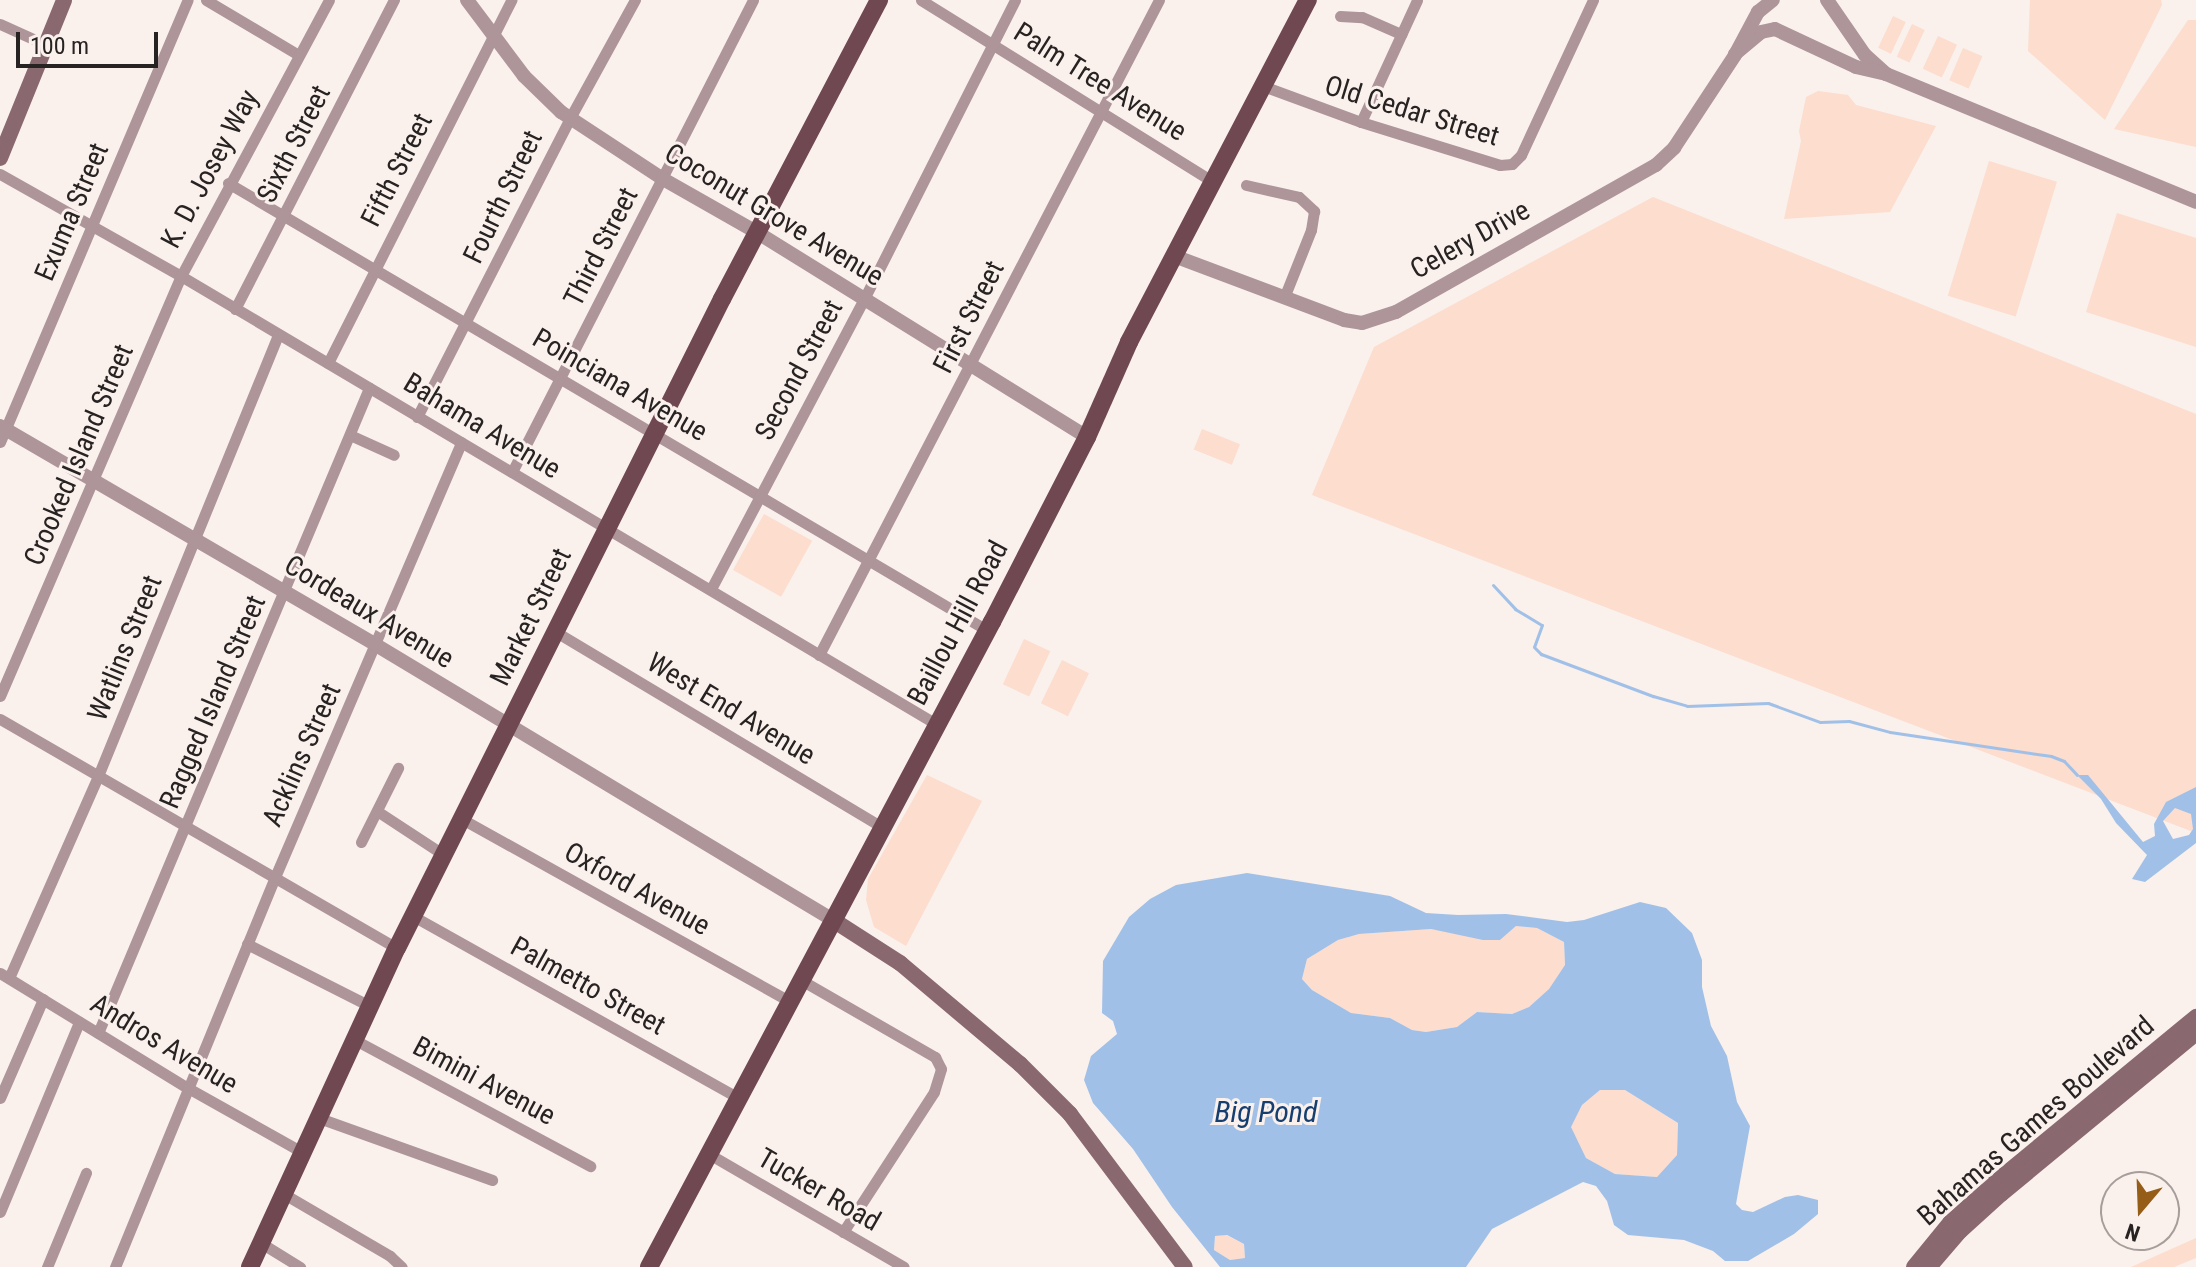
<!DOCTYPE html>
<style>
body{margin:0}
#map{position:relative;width:2196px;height:1267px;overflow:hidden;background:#faf0ec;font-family:"Roboto Condensed",sans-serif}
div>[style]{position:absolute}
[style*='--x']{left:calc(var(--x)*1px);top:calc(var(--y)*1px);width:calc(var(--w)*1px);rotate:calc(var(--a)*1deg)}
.green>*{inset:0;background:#fcddce;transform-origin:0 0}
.water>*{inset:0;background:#a1c0e8}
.stream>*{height:3px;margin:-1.5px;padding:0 1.5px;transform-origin:1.5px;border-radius:1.5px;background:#a1c0e8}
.minor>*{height:11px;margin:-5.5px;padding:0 5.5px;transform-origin:5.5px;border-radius:5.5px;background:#ad959a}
.tertiary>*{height:14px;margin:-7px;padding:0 7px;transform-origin:7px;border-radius:7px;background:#ad959a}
.secondary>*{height:16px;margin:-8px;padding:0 8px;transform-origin:8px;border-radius:8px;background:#8a686f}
.primary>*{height:18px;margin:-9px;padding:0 9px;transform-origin:9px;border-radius:9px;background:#704852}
span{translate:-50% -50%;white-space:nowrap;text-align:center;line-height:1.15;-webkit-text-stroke:6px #faf0ec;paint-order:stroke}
.street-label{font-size:28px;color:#272322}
.water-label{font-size:30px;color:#153f70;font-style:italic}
.north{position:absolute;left:2100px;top:1171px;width:80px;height:80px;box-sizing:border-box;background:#faf0ec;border:2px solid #a69e9b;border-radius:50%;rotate:199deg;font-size:22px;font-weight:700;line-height:32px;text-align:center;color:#272322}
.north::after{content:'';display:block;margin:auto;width:28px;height:36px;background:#955d17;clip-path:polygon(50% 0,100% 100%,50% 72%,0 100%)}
.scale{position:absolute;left:16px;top:32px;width:142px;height:36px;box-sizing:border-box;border:4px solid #272322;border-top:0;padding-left:10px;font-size:24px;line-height:28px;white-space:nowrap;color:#272322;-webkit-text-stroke:6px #faf0ec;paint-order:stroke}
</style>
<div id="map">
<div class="green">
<i style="clip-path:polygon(2030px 0,2161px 0,2162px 5px,2105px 120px,2028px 51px)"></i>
<i style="left:1893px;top:16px;width:14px;height:35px;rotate:25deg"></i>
<i style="clip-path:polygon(2188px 20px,2196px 20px,2196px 147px,2114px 129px)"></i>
<i style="left:1912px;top:24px;width:14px;height:36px;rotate:25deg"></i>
<i style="left:1938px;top:36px;width:21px;height:36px;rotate:25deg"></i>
<i style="left:1963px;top:48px;width:21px;height:35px;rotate:23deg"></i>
<i style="clip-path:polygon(1818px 91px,1848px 95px,1856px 105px,1936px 126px,1890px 212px,1784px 219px,1801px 141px,1799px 131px,1806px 97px)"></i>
<i style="left:1989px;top:161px;width:71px;height:141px;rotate:17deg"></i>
<i style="clip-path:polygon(1653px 197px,2196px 414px,2196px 833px,1312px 495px,1374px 347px)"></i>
<i style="clip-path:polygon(2117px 213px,2196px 238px,2196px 347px,2086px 312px)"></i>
<i style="left:1202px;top:429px;width:41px;height:22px;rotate:22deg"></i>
<i style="left:764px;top:514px;width:55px;height:64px;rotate:29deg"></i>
<i style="left:1024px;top:639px;width:29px;height:50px;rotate:25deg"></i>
<i style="left:1062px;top:660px;width:30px;height:48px;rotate:26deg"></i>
<i style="clip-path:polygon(927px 775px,982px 801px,906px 946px,874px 927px,866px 900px,868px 879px)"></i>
<i style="clip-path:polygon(1516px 926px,1537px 928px,1564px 942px,1565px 966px,1549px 989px,1529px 1007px,1512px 1014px,1477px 1012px,1457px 1027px,1426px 1032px,1412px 1030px,1390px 1018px,1351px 1013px,1312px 990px,1302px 979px,1307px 959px,1338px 940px,1359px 934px,1431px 929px,1500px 940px)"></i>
<i style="clip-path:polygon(1600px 1090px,1625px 1090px,1678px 1123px,1677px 1155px,1657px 1177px,1615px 1174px,1586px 1158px,1570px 1127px,1582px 1105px)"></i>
<i style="clip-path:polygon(1226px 1235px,1244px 1244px,1245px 1258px,1230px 1260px,1214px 1250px,1215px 1236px)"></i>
<i style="clip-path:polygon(2196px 1238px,2196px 1258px,2174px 1267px,2131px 1267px)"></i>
</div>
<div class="water">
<i style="clip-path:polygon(evenodd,2077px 775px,2088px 775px,2143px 842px,2155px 836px,2154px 824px,2166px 802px,2196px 787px,2196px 843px,2145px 882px,2132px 879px,2147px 855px,2116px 823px,2101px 799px,2077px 775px,2175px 808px,2191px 814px,2193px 829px,2189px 835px,2173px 839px,2163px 821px,2175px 808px)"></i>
<i style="clip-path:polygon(evenodd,1247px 873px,1390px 896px,1426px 913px,1458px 915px,1506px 914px,1567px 922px,1584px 920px,1640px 902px,1666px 908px,1692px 933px,1702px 960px,1702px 987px,1711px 1026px,1727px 1056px,1737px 1102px,1750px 1126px,1736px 1204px,1742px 1210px,1753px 1212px,1785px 1197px,1798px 1195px,1818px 1200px,1818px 1214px,1794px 1234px,1748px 1261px,1725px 1261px,1713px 1251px,1684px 1240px,1628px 1235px,1614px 1225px,1607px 1201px,1596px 1186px,1583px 1182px,1492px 1229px,1466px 1267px,1220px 1267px,1172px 1207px,1133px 1149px,1093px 1103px,1084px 1080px,1091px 1056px,1117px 1034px,1113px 1021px,1102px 1013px,1103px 961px,1129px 917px,1150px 899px,1176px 885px,1247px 873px,1516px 926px,1537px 928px,1564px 942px,1565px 965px,1549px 989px,1529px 1007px,1512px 1014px,1477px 1012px,1457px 1027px,1426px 1032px,1412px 1030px,1390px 1018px,1351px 1013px,1312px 990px,1302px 979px,1307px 959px,1338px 940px,1359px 934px,1431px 929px,1483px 940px,1500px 940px,1516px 926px,1247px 873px,1600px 1090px,1625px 1090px,1678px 1123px,1677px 1155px,1657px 1177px,1615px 1174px,1586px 1158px,1571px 1127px,1582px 1105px,1600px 1090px,1247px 873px,1227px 1235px,1244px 1244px,1245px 1258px,1230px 1260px,1214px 1250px,1215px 1236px,1227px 1235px)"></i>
</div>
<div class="stream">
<i style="--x:1493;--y:585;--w:33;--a:47"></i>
<i style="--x:1515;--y:609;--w:31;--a:31"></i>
<i style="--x:1542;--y:625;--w:23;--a:110"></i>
<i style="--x:1534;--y:647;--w:10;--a:45"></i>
<i style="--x:1541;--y:654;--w:120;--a:20.6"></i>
<i style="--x:1653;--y:696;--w:35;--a:16"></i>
<i style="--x:1687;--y:706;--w:81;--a:-2.1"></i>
<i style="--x:1768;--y:703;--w:55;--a:20.1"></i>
<i style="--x:1820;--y:722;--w:29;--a:-2"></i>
<i style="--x:1849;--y:721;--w:42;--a:15"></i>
<i style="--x:1890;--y:732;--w:163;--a:8.5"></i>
<i style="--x:2051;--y:756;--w:14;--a:21"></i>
<i style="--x:2064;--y:761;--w:19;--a:47"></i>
</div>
<div class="minor">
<i style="--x:206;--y:0;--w:106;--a:30.7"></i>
<i style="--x:921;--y:0;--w:343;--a:31.9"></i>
<i style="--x:1340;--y:16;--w:22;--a:3"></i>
<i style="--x:1362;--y:17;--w:43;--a:23.6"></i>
<i style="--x:0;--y:24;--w:48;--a:24.4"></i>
<i style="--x:1263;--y:86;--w:104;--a:20.2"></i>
<i style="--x:1361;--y:122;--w:145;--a:17.2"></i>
<i style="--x:1500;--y:165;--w:12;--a:-5"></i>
<i style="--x:1512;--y:164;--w:13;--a:-45"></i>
<i style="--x:1521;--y:155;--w:171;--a:-65.1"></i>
<i style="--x:1361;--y:122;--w:134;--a:-65.3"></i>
<i style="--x:0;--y:174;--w:208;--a:29.4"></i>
<i style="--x:181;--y:276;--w:878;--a:30.68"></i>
<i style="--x:228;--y:183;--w:881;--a:30.5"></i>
<i style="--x:1246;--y:185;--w:54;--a:12.8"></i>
<i style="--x:1299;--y:197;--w:21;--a:43"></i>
<i style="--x:1314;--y:211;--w:19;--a:99"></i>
<i style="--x:1311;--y:230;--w:73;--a:111.7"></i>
<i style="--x:235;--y:309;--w:348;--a:-62.8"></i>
<i style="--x:328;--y:363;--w:407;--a:-63.2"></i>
<i style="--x:417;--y:417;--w:336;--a:-62.9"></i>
<i style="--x:570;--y:118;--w:135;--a:-61.2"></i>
<i style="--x:350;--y:435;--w:48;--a:24.4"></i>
<i style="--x:0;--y:442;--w:480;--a:-67"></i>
<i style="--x:512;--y:472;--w:530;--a:-62.95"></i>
<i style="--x:711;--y:589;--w:328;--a:-62.2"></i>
<i style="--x:864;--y:299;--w:335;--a:-63.2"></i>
<i style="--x:556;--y:632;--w:380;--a:30.9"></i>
<i style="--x:819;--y:655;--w:738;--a:-62.57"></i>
<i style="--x:0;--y:696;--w:457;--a:-66.7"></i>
<i style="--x:181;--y:276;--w:313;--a:-61.8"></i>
<i style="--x:0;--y:719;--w:458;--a:30"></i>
<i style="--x:377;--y:811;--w:80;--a:33.3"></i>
<i style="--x:462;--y:819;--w:374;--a:29.1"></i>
<i style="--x:361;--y:842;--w:83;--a:-63.4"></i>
<i style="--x:413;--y:916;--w:375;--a:29.2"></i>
<i style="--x:247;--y:944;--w:138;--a:26.8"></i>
<i style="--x:0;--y:973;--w:220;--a:31.5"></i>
<i style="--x:188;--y:1088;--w:133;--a:29.3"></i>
<i style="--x:9;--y:978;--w:221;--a:-66.2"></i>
<i style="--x:98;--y:776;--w:477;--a:-67.8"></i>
<i style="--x:801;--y:980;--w:155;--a:29.9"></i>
<i style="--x:935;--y:1057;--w:13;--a:63"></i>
<i style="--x:941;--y:1069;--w:24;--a:107"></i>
<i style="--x:934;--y:1092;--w:167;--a:123"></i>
<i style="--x:98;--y:1033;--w:700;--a:-67.21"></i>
<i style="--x:355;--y:1040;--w:267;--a:28.2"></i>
<i style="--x:0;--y:1098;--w:108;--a:-66.5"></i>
<i style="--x:319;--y:1118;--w:184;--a:19.7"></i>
<i style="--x:709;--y:1154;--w:225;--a:30.1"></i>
<i style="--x:284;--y:1194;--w:123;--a:30.3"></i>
<i style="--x:390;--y:1256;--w:16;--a:43"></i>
<i style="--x:0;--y:1212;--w:206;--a:-67.4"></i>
<i style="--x:261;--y:1243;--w:46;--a:31.6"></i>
<i style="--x:47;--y:1267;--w:102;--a:-67.5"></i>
<i style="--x:115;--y:1267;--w:422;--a:-67.7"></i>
<i style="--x:275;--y:877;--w:473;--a:-66.8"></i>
</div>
<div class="tertiary">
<i style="--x:467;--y:0;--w:95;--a:53.1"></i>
<i style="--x:524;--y:76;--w:52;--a:44.2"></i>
<i style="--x:561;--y:112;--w:122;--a:33.3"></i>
<i style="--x:663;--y:179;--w:109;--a:29.6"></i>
<i style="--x:758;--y:233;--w:387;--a:31.8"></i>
<i style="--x:1827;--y:0;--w:67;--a:55.4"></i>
<i style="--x:1865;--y:55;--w:28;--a:42"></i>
<i style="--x:1735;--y:54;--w:34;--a:-40"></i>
<i style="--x:1761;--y:32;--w:14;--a:-12"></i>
<i style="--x:1775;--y:29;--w:89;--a:25.1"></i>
<i style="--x:1856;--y:67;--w:31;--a:13"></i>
<i style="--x:1886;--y:74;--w:335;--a:22.4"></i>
<i style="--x:1174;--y:256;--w:182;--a:20.6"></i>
<i style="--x:1344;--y:320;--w:18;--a:9"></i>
<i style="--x:1362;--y:323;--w:36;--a:-18"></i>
<i style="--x:1396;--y:312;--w:299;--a:-29.5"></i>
<i style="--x:1656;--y:165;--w:25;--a:-43"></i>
<i style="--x:1674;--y:148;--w:111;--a:-56.7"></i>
<i style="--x:1735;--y:55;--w:49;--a:-61.9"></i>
<i style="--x:1758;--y:12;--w:19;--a:-39"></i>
<i style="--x:0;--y:426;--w:435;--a:30.2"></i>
<i style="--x:376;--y:645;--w:533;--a:31.04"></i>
</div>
<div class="secondary">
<i style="--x:0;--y:158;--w:170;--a:-67.9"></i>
<i style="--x:833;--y:920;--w:80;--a:32.7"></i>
<i style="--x:900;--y:963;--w:157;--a:40.1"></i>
<i style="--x:1020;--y:1064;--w:71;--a:45"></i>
<i style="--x:1070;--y:1114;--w:191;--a:53.1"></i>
<i style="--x:1914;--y:1267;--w:57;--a:-50.7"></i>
<i style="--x:1950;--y:1223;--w:55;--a:-42.1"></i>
<i style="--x:1991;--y:1186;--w:266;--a:-39.5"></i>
<i style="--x:1929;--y:1267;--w:48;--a:-49.3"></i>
<i style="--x:1960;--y:1231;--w:55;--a:-42.1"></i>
<i style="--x:2001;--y:1194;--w:253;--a:-39.5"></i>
</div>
<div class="primary">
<i style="--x:250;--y:1267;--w:351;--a:-65.3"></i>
<i style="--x:397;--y:948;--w:726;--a:-63.4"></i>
<i style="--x:722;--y:299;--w:338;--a:-62.3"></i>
<i style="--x:649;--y:1267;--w:731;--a:-62"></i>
<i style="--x:992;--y:622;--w:208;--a:-62.8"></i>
<i style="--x:1087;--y:437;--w:104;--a:-66.1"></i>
<i style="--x:1129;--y:342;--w:386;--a:-62.4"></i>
</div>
<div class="street-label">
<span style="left:1100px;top:82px;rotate:32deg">Palm Tree Avenue</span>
<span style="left:1412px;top:111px;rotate:17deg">Old Cedar Street</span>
<span style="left:294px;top:144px;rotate:-63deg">Sixth Street</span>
<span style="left:210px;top:169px;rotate:-62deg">K. D. Josey Way</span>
<span style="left:397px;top:170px;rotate:-63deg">Fifth Street</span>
<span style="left:503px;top:197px;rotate:-64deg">Fourth Street</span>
<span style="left:72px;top:212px;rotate:-67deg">Exuma Street</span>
<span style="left:774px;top:215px;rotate:31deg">Coconut Grove Avenue</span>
<span style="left:1470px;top:240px;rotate:-29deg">Celery Drive</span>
<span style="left:601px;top:247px;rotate:-63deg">Third Street</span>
<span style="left:969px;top:317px;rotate:-63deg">First Street</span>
<span style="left:799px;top:370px;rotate:-62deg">Second Street</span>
<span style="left:620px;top:385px;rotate:30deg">Poinciana Avenue</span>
<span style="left:482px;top:426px;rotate:31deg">Bahama Avenue</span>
<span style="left:79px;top:455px;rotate:-67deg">Crooked Island Street</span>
<span style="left:369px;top:612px;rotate:31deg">Cordeaux Avenue</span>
<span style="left:531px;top:617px;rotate:-64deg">Market Street</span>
<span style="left:958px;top:623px;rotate:-62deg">Baillou Hill Road</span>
<span style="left:125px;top:648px;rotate:-68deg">Watlins Street</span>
<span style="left:213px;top:702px;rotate:-67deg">Ragged Island Street</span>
<span style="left:731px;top:709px;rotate:31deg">West End Avenue</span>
<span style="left:302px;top:755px;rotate:-66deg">Acklins Street</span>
<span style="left:637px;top:889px;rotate:29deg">Oxford Avenue</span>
<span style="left:588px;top:986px;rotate:29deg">Palmetto Street</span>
<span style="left:164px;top:1044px;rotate:31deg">Andros Avenue</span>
<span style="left:484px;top:1081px;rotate:28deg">Bimini Avenue</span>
<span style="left:2036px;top:1121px;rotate:-41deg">Bahamas Games Boulevard</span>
<span style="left:819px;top:1190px;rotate:30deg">Tucker Road</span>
</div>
<div class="water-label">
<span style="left:1266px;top:1112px">Big Pond</span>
</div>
<div class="north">N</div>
<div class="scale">100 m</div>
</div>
